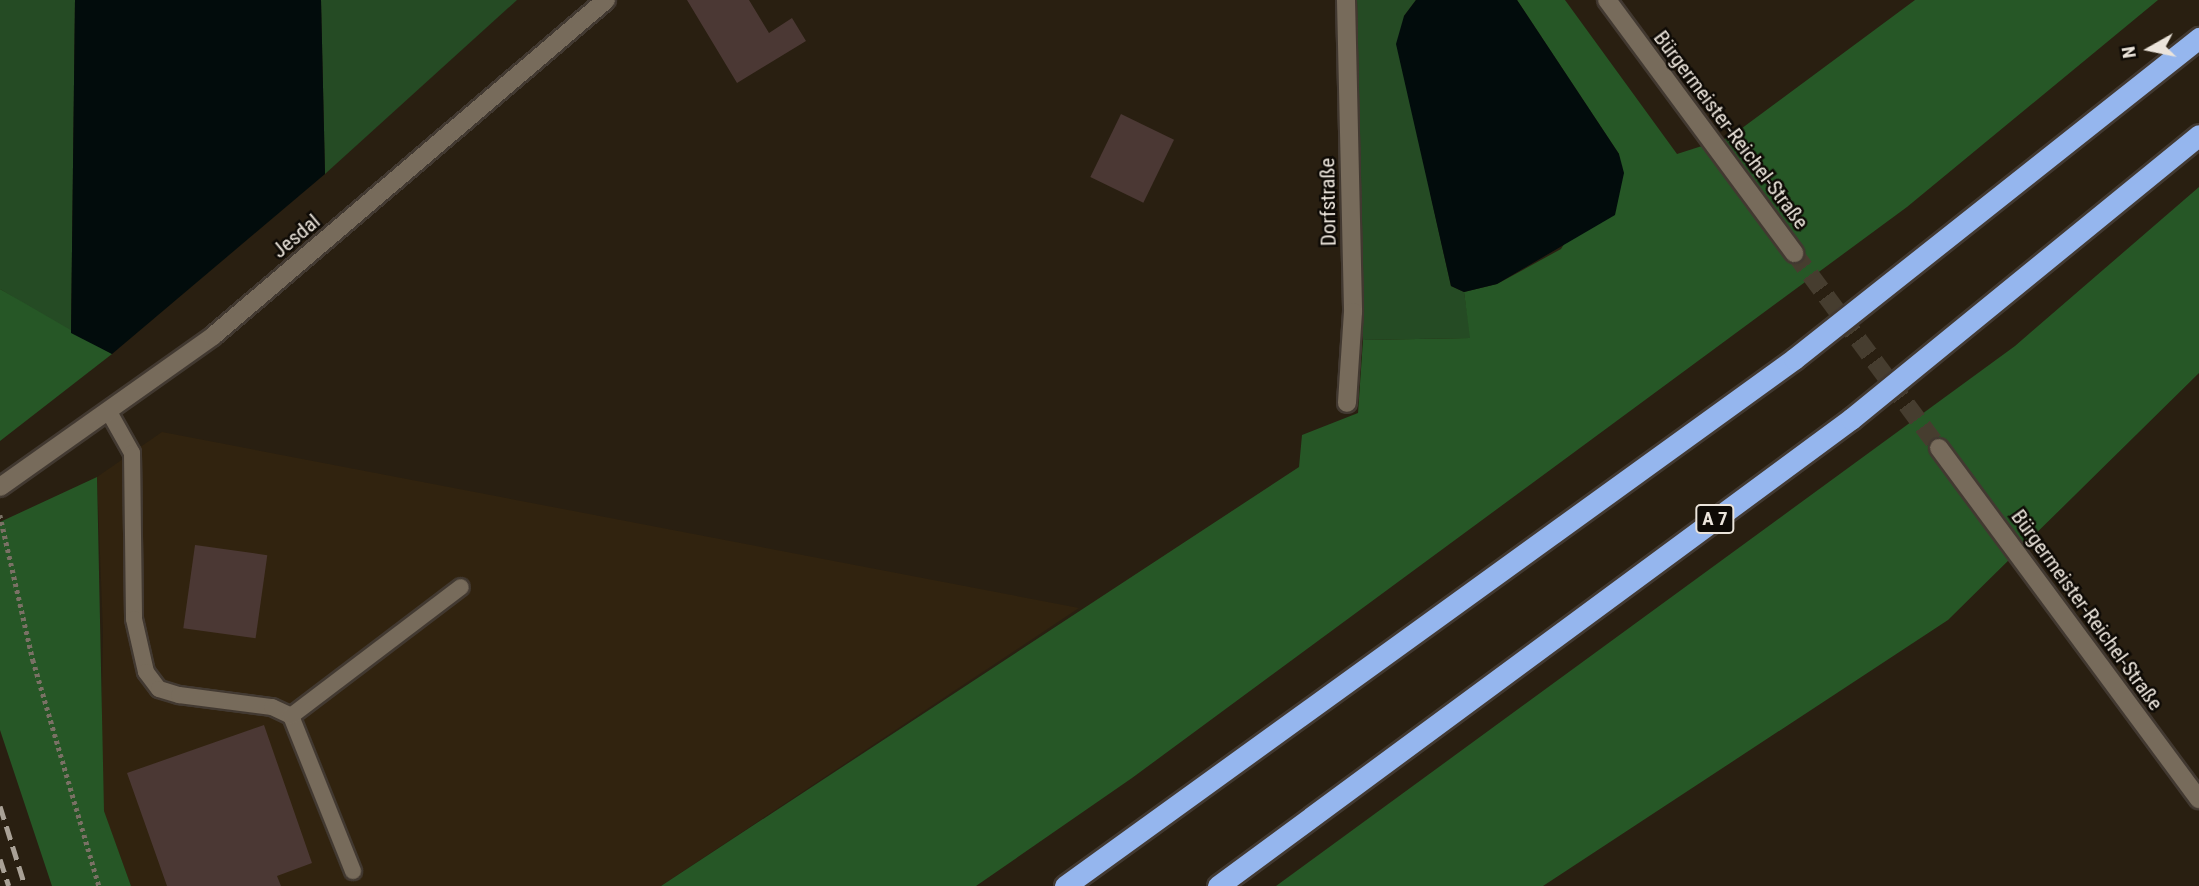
<!DOCTYPE html>
<meta charset="utf-8">
<style>
body{margin:0}
#map{position:relative;width:2199px;height:886px;overflow:hidden;background:#291f11;font-family:"Roboto Condensed",sans-serif}
div>[style]{position:absolute}
[style*='--x']{left:calc(var(--x)*1px);top:calc(var(--y)*1px);width:calc(var(--w)*1px);rotate:calc(var(--a)*1deg)}
.built>*{inset:0;background:#31230f}
.green>*{inset:0;background:#254b24}
.forest>*{inset:0;background:#265726}
.water>*{inset:0;background:#020c0c}
.building>*{inset:0;background:#4b3834;transform-origin:0 0}
.street-tunnel>*{height:18px;margin-top:-9px;transform-origin:0;background:repeating-linear-gradient(90deg,#463d2f 0 18px,transparent 0 27px)}
.path>*{height:4.5px;margin-top:-2.25px;transform-origin:0;background:repeating-linear-gradient(90deg,#7a7165 0 3.5px,transparent 0 7px)}
.roads{filter:drop-shadow(2px 0 #423931) drop-shadow(-2px 0 #423931) drop-shadow(0 2px #423931) drop-shadow(0 -2px #423931)}
.lane>*{height:16px;margin:-8px;padding:0 8px;transform-origin:8px;border-radius:8px;background:#776b5b}
.street>*{height:18px;margin:-9px;padding:0 9px;transform-origin:9px;border-radius:9px;background:#776b5b}
.highway>*{height:21px;margin:-10.5px;padding:0 10.5px;transform-origin:10.5px;border-radius:10.5px;background:#95b6ee}
.rail>*{height:5px;margin-top:-2.5px;transform-origin:0;background:repeating-linear-gradient(90deg,#a9a196 0 14px,transparent 0 21px)}
span{translate:-50% -50%;white-space:nowrap;text-align:center;line-height:1.15;-webkit-text-stroke:5px #0e0a05;paint-order:stroke}
.shield-label span{padding:2px 5px;background:#0e0a05;border:2px solid;border-radius:5px;-webkit-text-stroke-width:0}
.shield-label{font-size:19px;color:#ebe4db;font-weight:700}
.street-label{font-size:21px;color:#ebe4db}
.north{position:absolute;left:2115px;top:14px;width:70px;height:70px;-webkit-text-stroke:5px #0e0a05;paint-order:stroke;rotate:261deg;font-size:19px;font-weight:700;line-height:28px;text-align:center;color:#ebe4db}
.north::after{content:'';display:block;margin:auto;width:24px;height:32px;background:#ebe4db;clip-path:polygon(50% 0,100% 100%,50% 72%,0 100%)}
</style>
<div id="map">
<div class="built">
<i style="clip-path:polygon(162px 432px,1079px 608px,661px 886px,131px 886px,100px 802px,103px 632px,97px 477px)"></i>
</div>
<div class="green">
<i style="clip-path:polygon(0 0,75px 0,71px 333px,0 289px)"></i>
<i style="clip-path:polygon(321px 0,517px 0,325px 174px)"></i>
<i style="clip-path:polygon(1357px 0,1416px 0,1404px 16px,1431px 197px,1451px 286px,1464px 292px,1471px 338px,1363px 340px)"></i>
</div>
<div class="forest">
<i style="clip-path:polygon(1517px 0,1565px 0,1677px 154px,1730px 137px,1915px 0,2158px 0,1907px 207px,1132px 778px,976px 886px,661px 886px,1299px 467px,1302px 435px,1358px 413px,1363px 340px,1470px 338px,1464px 292px,1497px 284px,1561px 249px,1619px 154px)"></i>
<i style="clip-path:polygon(2199px 187px,2199px 373px,1948px 620px,1543px 886px,1276px 886px,2015px 346px)"></i>
<i style="clip-path:polygon(0 289px,112px 354px,0 441px)"></i>
<i style="clip-path:polygon(97px 477px,104px 811px,131px 886px,52px 886px,0 730px,0 522px)"></i>
</div>
<div class="water">
<i style="clip-path:polygon(75px 0,321px 0,325px 174px,112px 354px,71px 333px)"></i>
<i style="clip-path:polygon(1416px 0,1517px 0,1619px 154px,1624px 173px,1615px 215px,1497px 284px,1464px 292px,1451px 286px,1396px 44px,1404px 16px)"></i>
</div>
<div class="building">
<i style="clip-path:polygon(687px 0,749px 0,769px 33px,792px 18px,806px 41px,737px 83px)"></i>
<i style="left:1121px;top:114px;width:59px;height:70px;rotate:26deg"></i>
<i style="left:195px;top:545px;width:73px;height:84px;rotate:8deg"></i>
<i style="clip-path:polygon(264px 725px,312px 863px,277px 876px,281px 886px,167px 886px,127px 773px)"></i>
</div>
<div class="street-tunnel">
<i style="--x:1794;--y:253;--w:243;--a:53.4"></i>
</div>
<div class="path">
<i style="--x:0;--y:515;--w:149;--a:77.2"></i>
<i style="--x:33;--y:660;--w:235;--a:73.7"></i>
</div>
<div class="roads">
<div class="lane">
<i style="--x:109;--y:412;--w:47;--a:60.7"></i>
<i style="--x:132;--y:453;--w:166;--a:89.3"></i>
<i style="--x:134;--y:619;--w:54;--a:77.2"></i>
<i style="--x:146;--y:672;--w:21;--a:53"></i>
<i style="--x:159;--y:689;--w:21;--a:17"></i>
<i style="--x:179;--y:695;--w:94;--a:7.4"></i>
<i style="--x:272;--y:707;--w:21;--a:25"></i>
<i style="--x:291;--y:716;--w:167;--a:68.2"></i>
<i style="--x:291;--y:716;--w:213;--a:-37.2"></i>
</div>
<div class="street">
<i style="--x:1346;--y:0;--w:312;--a:88.7"></i>
<i style="--x:1353;--y:312;--w:91;--a:93.8"></i>
<i style="--x:1607;--y:0;--w:315;--a:53.5"></i>
<i style="--x:1939;--y:448;--w:437;--a:53.5"></i>
<i style="--x:0;--y:487;--w:261;--a:-35.3"></i>
<i style="--x:213;--y:336;--w:517;--a:-40.53"></i>
</div>
<div class="highway">
<i style="--x:1065;--y:886;--w:900;--a:-35.86"></i>
<i style="--x:1794;--y:359;--w:517;--a:-38.4"></i>
<i style="--x:1218;--y:886;--w:787;--a:-36.42"></i>
<i style="--x:1851;--y:419;--w:449;--a:-39.2"></i>
</div>
</div>
<div class="rail">
<i style="--x:0;--y:806;--w:84;--a:72.6"></i>
<i style="--x:0;--y:859;--w:28;--a:72"></i>
</div>
<div class="shield-label">
<span style="left:1715px;top:519px">A 7</span>
</div>
<div class="street-label">
<span style="left:1731px;top:130px;rotate:53deg">Bürgermeister-Reichel-Straße</span>
<span style="left:1328px;top:202px;rotate:-91deg">Dorfstraße</span>
<span style="left:296px;top:236px;rotate:-40deg">Jesdal</span>
<span style="left:2087px;top:610px;rotate:54deg">Bürgermeister-Reichel-Straße</span>
</div>
<div class="north">N</div>
</div>
